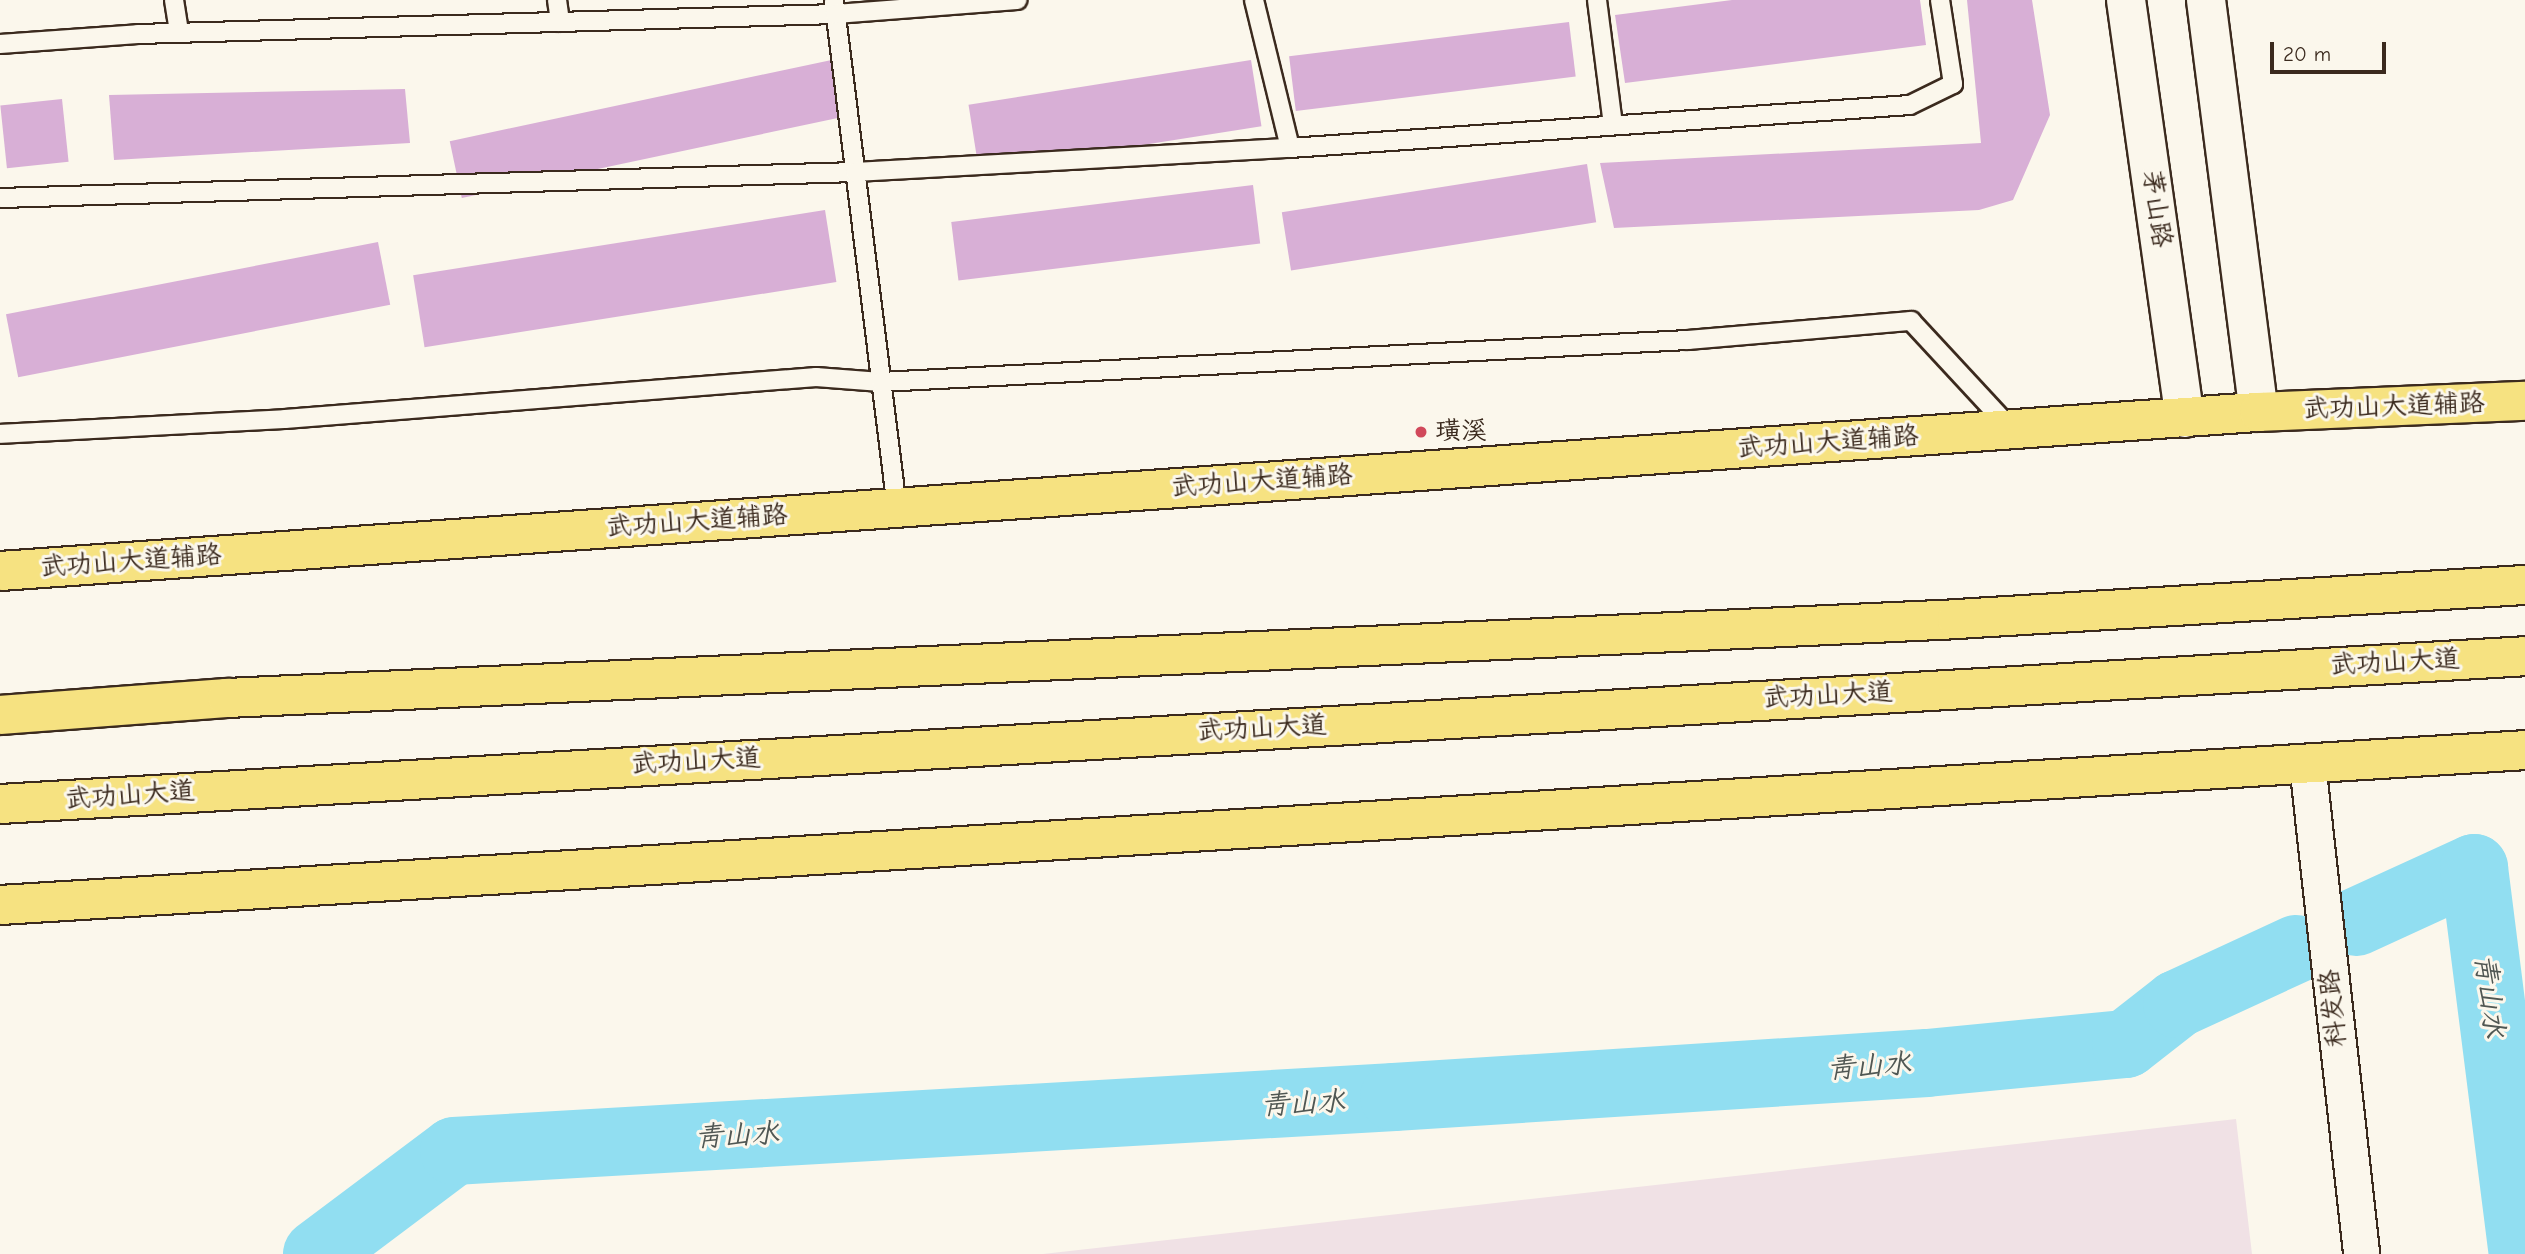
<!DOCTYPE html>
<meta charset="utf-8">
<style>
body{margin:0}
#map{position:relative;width:2525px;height:1254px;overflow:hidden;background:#fbf7ec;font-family:"Comic Neue","LXGW WenKai TC",sans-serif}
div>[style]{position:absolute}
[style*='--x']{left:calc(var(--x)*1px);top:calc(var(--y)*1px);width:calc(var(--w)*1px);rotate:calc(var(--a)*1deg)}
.built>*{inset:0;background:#f0e1e5}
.river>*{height:68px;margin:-34px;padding:0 34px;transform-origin:34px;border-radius:34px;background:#91def1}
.building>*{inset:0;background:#d8afd6;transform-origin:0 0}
.roads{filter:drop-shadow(2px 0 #3b2a1e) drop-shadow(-2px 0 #3b2a1e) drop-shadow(0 2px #3b2a1e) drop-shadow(0 -2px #3b2a1e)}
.lane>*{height:18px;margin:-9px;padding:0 9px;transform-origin:9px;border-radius:9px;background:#fbf7ec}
.street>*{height:35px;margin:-17.5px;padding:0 17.5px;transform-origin:17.5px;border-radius:17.5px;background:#fbf7ec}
.secondary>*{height:38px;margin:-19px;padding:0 19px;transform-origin:19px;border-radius:19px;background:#fbf7ec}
.primary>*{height:38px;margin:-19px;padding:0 19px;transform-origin:19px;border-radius:19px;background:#f6e281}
.highway>*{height:38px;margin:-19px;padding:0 19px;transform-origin:19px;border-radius:19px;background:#f6e281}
.dots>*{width:19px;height:19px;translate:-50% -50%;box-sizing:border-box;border:4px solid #fbf7ec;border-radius:50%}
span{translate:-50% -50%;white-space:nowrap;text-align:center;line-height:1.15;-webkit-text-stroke:6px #fbf7ec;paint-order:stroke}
.street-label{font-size:26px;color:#3b2a1e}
.poi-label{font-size:26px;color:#3b2a1e}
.left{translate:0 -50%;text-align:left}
.water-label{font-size:28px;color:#505753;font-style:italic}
.scale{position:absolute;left:2270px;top:42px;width:116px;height:32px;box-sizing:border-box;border:4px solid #3b2a1e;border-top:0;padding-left:9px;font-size:21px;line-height:24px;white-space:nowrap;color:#3b2a1e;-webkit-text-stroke:5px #fbf7ec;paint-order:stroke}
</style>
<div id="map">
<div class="built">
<i style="clip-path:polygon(2236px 1119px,2252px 1254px,1043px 1254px,1788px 1170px)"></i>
</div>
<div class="river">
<i style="--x:2356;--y:922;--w:130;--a:-24.6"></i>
<i style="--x:2474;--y:868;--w:389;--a:82.8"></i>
<i style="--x:317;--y:1254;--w:171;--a:-36.9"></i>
<i style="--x:454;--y:1151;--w:942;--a:-3.29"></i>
<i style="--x:1394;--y:1097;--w:534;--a:-3.65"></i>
<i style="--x:1927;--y:1063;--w:200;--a:-5.5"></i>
<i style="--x:2126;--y:1044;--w:65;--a:-38.1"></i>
<i style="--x:2177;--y:1004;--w:131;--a:-24.8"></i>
</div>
<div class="building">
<i style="clip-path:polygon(1732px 0,1920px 0,1926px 45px,1625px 83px,1615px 15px)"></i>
<i style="clip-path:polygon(1967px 0,2032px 0,2050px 115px,2013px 200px,1979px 210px,1614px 228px,1600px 163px,1981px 143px)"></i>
<i style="left:1569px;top:22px;width:55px;height:282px;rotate:83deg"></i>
<i style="left:841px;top:58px;width:58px;height:400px;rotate:78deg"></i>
<i style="left:1251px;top:60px;width:67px;height:286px;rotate:81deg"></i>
<i style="clip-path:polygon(405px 89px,410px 143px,114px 160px,109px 95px)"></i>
<i style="left:62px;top:99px;width:63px;height:62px;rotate:84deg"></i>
<i style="left:1587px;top:164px;width:59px;height:309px;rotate:81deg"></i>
<i style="left:1253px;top:185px;width:59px;height:304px;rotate:83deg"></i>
<i style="left:825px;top:210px;width:73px;height:417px;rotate:81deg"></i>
<i style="left:378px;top:242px;width:64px;height:379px;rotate:79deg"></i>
</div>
<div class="roads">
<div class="lane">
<i style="--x:174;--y:0;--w:33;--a:81"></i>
<i style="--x:557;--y:0;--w:22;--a:82"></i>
<i style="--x:834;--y:0;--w:512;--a:82.93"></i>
<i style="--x:1254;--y:0;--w:152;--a:76.3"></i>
<i style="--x:1597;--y:0;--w:126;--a:82.7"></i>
<i style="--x:0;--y:44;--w:138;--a:-4.1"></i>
<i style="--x:138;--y:34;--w:697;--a:-1.64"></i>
<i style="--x:835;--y:14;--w:183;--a:-4.4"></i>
<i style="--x:0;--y:198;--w:855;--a:-1.74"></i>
<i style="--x:855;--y:172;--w:436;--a:-3.2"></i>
<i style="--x:1290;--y:148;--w:621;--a:-3.97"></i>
<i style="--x:1910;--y:105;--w:48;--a:-26"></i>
<i style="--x:1953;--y:84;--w:85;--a:-98.8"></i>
<i style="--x:0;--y:434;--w:285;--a:-3"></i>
<i style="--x:285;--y:419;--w:533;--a:-4.52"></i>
<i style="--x:816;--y:377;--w:65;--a:4.4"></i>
<i style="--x:881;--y:382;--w:808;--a:-2.98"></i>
<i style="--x:1688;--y:340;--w:224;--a:-4.9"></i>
<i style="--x:1911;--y:321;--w:146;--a:47.2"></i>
</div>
<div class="street">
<i style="--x:2307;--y:763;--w:494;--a:83.7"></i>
</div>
<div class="secondary">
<i style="--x:2126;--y:0;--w:422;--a:82"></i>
<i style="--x:2206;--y:0;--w:415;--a:82.7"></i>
</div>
<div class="primary">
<i style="--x:0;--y:571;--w:2265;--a:-4.03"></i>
<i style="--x:2259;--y:412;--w:266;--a:-2.4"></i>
<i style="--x:0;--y:905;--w:2530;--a:-3.51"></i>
</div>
<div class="highway">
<i style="--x:0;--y:715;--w:228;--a:-4.3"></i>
<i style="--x:227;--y:698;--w:1732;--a:-2.61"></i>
<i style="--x:1957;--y:619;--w:569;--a:-3.43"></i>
<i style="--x:0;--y:804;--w:2529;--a:-3.35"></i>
</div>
</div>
<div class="dots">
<i style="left:1421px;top:432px;background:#d1495b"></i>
</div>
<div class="street-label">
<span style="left:2156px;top:209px;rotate:82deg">茅山路</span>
<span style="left:2394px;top:407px;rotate:-2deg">武功山大道辅路</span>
<span style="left:1828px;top:443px;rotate:-4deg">武功山大道辅路</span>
<span style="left:1262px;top:482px;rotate:-4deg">武功山大道辅路</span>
<span style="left:697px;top:522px;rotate:-4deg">武功山大道辅路</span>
<span style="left:131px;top:562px;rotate:-4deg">武功山大道辅路</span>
<span style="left:2395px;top:663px;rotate:-3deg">武功山大道</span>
<span style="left:1828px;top:696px;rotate:-3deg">武功山大道</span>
<span style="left:1262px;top:729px;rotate:-3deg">武功山大道</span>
<span style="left:696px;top:762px;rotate:-3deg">武功山大道</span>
<span style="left:130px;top:796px;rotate:-4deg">武功山大道</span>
<span style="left:2334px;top:1008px;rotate:-96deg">科发路</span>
</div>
<div class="poi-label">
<span class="left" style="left:1435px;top:432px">璜溪</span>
</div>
<div class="water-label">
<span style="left:2490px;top:996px;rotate:83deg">青山水</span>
<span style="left:1869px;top:1066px;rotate:-4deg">青山水</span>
<span style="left:1303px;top:1103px;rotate:-3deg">青山水</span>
<span style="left:737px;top:1135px;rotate:-3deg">青山水</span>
</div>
<div class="scale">20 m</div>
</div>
